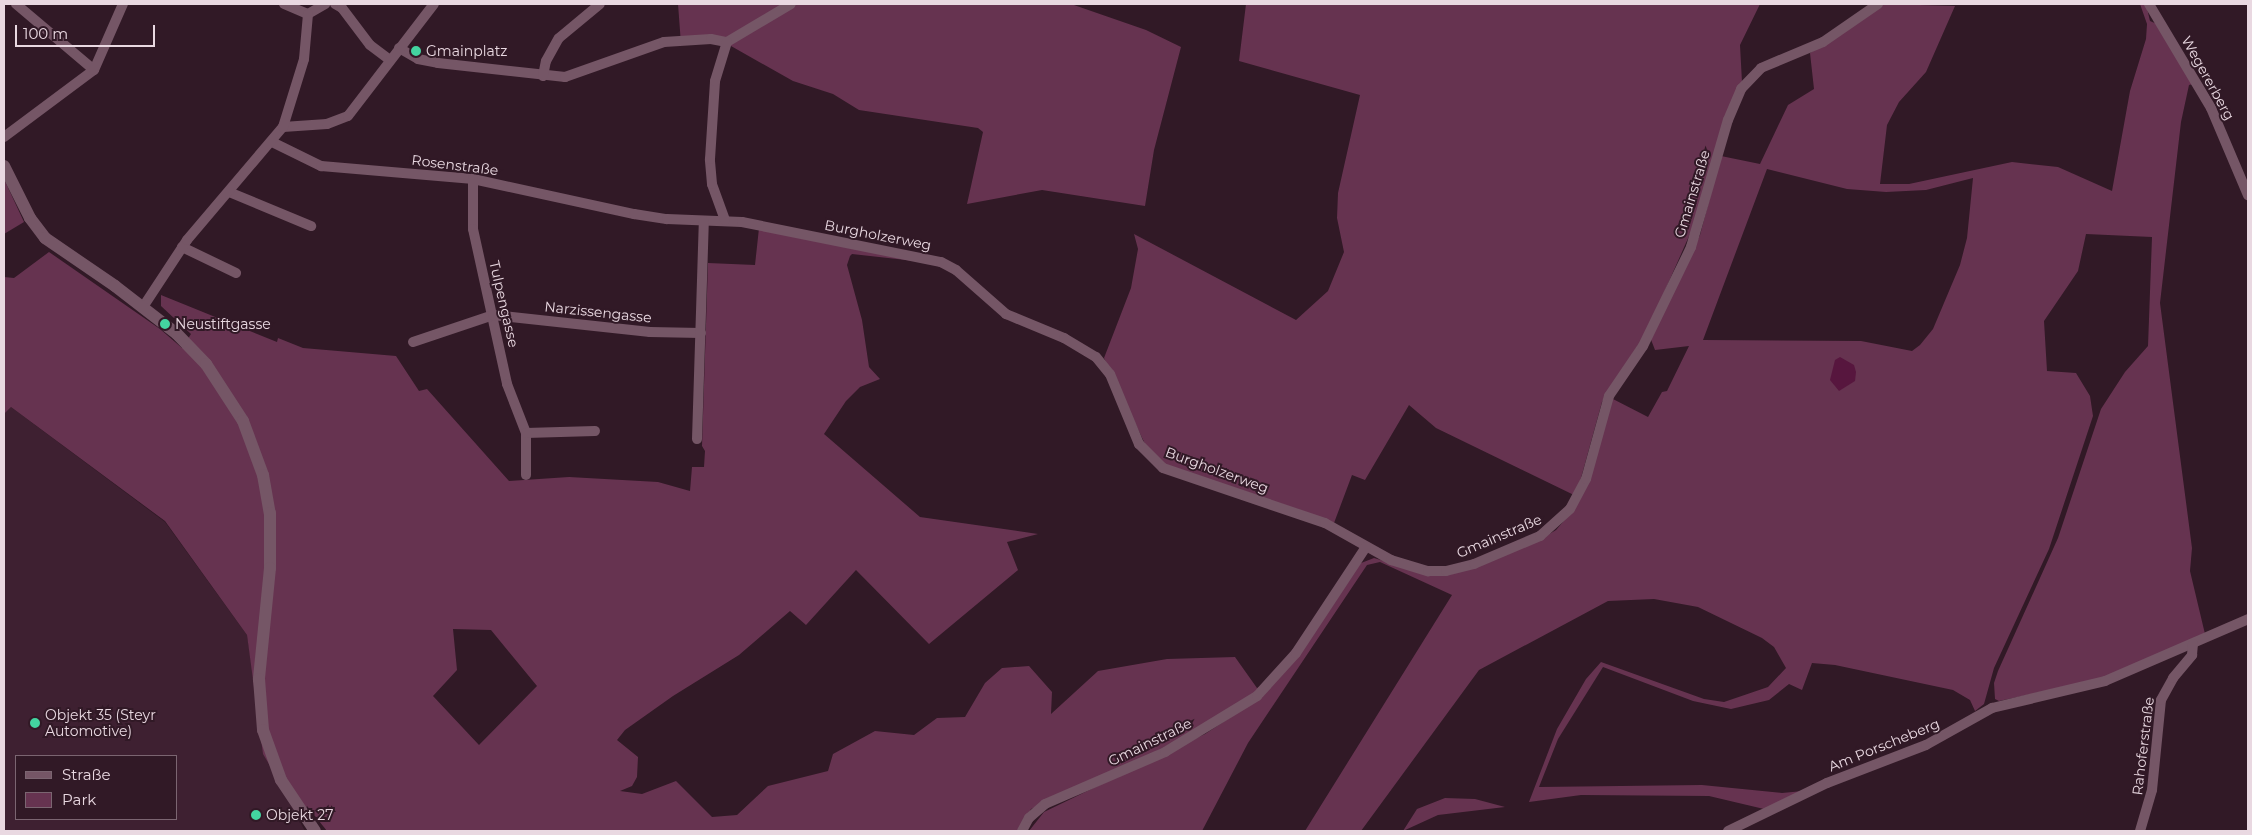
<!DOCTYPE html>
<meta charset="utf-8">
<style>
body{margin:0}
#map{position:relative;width:2252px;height:835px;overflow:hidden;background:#311926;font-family:Montserrat,sans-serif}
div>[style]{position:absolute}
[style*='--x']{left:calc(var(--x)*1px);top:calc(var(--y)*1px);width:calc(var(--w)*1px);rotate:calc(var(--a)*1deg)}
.built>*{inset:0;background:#3e2031}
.green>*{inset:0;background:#663350}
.water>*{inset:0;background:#57163e}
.minor>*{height:10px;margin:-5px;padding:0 5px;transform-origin:5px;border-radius:5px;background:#755666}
.tertiary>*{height:12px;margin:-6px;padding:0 6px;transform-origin:6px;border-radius:6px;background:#755666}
.dots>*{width:14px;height:14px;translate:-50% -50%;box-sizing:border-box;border:2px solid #311926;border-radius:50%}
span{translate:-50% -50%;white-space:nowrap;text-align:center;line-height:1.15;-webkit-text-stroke:4px #311926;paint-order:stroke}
.poi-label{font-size:14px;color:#e9d8e1}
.left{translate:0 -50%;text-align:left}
.street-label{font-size:14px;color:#e9d8e1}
.frame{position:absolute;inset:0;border:5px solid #e9d8e1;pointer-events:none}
.legend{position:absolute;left:15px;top:755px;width:162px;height:65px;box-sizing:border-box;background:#311926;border:1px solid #7b6571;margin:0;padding:6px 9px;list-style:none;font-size:15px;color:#e9d8e1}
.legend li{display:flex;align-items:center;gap:10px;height:25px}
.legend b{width:25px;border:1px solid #7b6571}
.scale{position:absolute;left:15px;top:25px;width:140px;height:22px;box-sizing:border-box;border:2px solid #e9d8e1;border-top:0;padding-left:6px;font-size:15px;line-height:18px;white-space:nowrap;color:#e9d8e1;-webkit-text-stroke:4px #311926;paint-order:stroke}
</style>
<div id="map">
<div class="built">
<i style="clip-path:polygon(evenodd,11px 407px,165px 522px,247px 635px,266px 759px,305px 831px,4px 831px,4px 414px,11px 407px,16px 756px,176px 756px,176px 819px,16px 819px,16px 756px)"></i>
</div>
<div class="green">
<i style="clip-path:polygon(678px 4px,1071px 4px,1146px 30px,1181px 47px,1154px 150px,1145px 206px,1042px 190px,967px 204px,983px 132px,978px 128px,859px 110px,833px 94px,793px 81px,731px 46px,710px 42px,681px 44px)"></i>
<i style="clip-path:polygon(1246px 4px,1760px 4px,1740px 45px,1742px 82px,1701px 209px,1647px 331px,1602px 402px,1576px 496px,1436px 428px,1409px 405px,1365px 480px,1352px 475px,1334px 523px,1167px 466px,1146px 446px,1104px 358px,1131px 288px,1138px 249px,1134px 234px,1296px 320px,1328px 291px,1344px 252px,1337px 218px,1338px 193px,1360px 95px,1239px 61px)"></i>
<i style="clip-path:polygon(evenodd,1884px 4px,1955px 6px,1926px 72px,1899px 102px,1887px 125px,1880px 184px,1909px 184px,2012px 162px,2058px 167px,2112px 191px,2130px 91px,2146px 39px,2147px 24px,2140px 4px,2146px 4px,2150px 21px,2157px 24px,2193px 84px,2189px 85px,2181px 122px,2160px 303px,2192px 548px,2190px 571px,2205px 634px,2100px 679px,1999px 701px,1995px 699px,1994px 683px,1998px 671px,2058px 538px,2101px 409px,2125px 372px,2148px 346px,2152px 237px,2086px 234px,2078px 271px,2044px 321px,2047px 371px,2076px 373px,2090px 396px,2093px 416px,2049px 549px,1994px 668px,1984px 704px,1975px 711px,1970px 700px,1953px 690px,1835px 665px,1812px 663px,1802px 690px,1789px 684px,1769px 700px,1731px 709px,1693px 701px,1603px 667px,1558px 739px,1539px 787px,1702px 785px,1782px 793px,1803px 791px,1764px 809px,1709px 796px,1581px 795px,1529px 802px,1557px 729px,1586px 679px,1601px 662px,1704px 699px,1724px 702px,1768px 687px,1786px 668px,1774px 647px,1762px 638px,1698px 607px,1654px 599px,1608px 601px,1479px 670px,1361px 831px,1305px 831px,1452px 595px,1380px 562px,1367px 565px,1248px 743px,1202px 831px,1029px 831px,1044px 812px,1205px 734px,1254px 702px,1356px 565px,1374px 558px,1432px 575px,1541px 539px,1556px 530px,1575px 508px,1611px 398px,1648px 417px,1662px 392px,1667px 391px,1689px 346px,1655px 350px,1650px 337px,1700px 235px,1721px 156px,1760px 164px,1788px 105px,1814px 89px,1810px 53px,1884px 4px,1767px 169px,1847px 189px,1886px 192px,1926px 190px,1973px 178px,1967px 238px,1960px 265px,1933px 329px,1920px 345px,1912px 351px,1861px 341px,1703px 340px,1767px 169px)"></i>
<i style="clip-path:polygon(4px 179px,24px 222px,4px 234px)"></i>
<i style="clip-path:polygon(evenodd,759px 228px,933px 263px,852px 254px,850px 256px,847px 265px,862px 320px,869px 367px,880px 379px,860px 387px,846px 401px,824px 434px,920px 517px,1038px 534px,1007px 542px,1018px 570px,929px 644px,856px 570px,806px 625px,790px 611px,739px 655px,673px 696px,625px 730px,617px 740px,638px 757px,637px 777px,632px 786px,620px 791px,642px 794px,676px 781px,712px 817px,737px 815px,768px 786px,828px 771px,833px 754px,875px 731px,914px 735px,937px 718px,965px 717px,985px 683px,1002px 668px,1029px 666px,1052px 692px,1051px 714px,1098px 671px,1167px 659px,1235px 657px,1257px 688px,1265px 685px,1208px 724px,1149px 755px,1031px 809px,1018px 831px,327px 831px,307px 806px,301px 819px,263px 754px,247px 635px,165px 521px,11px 407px,4px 414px,4px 277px,14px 278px,49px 252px,160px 329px,182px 348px,191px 334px,161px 306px,161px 295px,277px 342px,278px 338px,303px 348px,396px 356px,419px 391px,427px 389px,509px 481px,569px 477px,658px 482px,690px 491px,692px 467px,704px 467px,705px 451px,702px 446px,708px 263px,755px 265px,759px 228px,453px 629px,491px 630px,537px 686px,479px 745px,433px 696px,457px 670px,453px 629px)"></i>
<i style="clip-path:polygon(1445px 798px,1475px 799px,1505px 807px,1438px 815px,1403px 831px,1417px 809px)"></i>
</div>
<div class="water">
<i style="clip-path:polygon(1840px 357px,1854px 365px,1856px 372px,1855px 381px,1839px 391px,1830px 380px,1835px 360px)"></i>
</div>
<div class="minor">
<i style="--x:16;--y:4;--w:102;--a:40.2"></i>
<i style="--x:284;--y:4;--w:26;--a:23"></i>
<i style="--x:335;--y:4;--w:8;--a:30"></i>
<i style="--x:342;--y:8;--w:46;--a:52.9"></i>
<i style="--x:370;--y:45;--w:25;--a:37"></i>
<i style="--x:2149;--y:4;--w:121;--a:59.2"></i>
<i style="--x:2211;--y:108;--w:95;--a:67"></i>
<i style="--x:308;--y:14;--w:20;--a:-30"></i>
<i style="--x:727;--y:42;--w:74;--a:-30.7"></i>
<i style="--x:399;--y:48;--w:22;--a:30"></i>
<i style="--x:418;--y:59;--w:20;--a:11"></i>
<i style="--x:438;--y:63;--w:128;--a:6.3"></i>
<i style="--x:565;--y:77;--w:105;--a:-19.5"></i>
<i style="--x:664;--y:42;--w:47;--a:-3.7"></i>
<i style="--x:711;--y:39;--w:16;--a:11"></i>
<i style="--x:543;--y:76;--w:15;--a:-79"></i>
<i style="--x:546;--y:61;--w:26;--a:-61"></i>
<i style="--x:559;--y:38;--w:53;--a:-39.7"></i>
<i style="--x:283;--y:127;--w:44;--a:-3.9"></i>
<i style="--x:327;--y:124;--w:22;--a:-21"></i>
<i style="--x:348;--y:116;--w:141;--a:-52.5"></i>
<i style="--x:4;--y:137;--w:112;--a:-36.7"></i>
<i style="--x:94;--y:70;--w:72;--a:-66.3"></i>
<i style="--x:272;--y:142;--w:55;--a:26.1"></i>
<i style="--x:321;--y:166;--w:153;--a:4.9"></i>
<i style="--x:473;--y:179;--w:165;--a:12.3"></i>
<i style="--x:634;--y:214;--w:33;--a:9"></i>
<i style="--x:667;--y:219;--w:75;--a:2.3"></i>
<i style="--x:742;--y:222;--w:203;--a:11.4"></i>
<i style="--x:941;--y:262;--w:17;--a:28"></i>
<i style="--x:956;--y:270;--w:67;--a:41.3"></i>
<i style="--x:1006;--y:314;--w:63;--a:22.5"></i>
<i style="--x:1064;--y:338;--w:37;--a:31"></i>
<i style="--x:1096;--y:357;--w:22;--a:51"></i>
<i style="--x:1110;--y:374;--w:76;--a:67.5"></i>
<i style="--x:1139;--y:444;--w:34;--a:45"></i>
<i style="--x:1163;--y:468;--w:171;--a:18.8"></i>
<i style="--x:1325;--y:523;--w:76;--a:29.3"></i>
<i style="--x:1391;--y:560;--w:39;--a:17"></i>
<i style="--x:1428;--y:571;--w:18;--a:0"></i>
<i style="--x:1446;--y:571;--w:29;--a:-14"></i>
<i style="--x:1474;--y:564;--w:72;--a:-23"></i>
<i style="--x:1540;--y:536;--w:40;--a:-42"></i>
<i style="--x:1570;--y:509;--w:34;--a:-62"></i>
<i style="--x:1586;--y:479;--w:86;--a:-74.5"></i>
<i style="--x:1609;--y:396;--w:60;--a:-55.8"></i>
<i style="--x:1643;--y:346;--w:110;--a:-64.1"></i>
<i style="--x:1691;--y:247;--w:132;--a:-73.8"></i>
<i style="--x:1728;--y:120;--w:34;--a:-67"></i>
<i style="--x:1741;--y:89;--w:29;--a:-46"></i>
<i style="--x:1761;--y:68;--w:67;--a:-22.8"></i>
<i style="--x:1823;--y:42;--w:67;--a:-34.6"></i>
<i style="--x:473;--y:179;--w:50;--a:90"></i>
<i style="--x:473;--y:229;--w:159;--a:77.6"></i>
<i style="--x:507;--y:384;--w:53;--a:68.8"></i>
<i style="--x:526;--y:433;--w:42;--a:90"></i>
<i style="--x:229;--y:192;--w:89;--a:22.5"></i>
<i style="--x:725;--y:220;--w:38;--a:-110"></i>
<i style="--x:712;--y:184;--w:25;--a:-95"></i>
<i style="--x:710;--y:159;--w:78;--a:-86.3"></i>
<i style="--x:715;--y:81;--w:41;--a:-72.9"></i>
<i style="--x:182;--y:247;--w:60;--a:25.7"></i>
<i style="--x:143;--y:307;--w:80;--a:-56.7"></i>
<i style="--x:187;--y:240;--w:148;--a:-49.7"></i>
<i style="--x:283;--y:127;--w:71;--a:-72.8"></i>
<i style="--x:304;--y:59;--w:45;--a:-84.9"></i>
<i style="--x:413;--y:342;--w:84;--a:-18.6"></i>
<i style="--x:493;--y:315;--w:158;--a:6.2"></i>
<i style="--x:650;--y:332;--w:51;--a:1.1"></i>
<i style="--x:526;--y:433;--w:69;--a:-1.7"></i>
<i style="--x:697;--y:439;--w:218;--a:-88.2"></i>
<i style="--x:1022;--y:831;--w:15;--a:-62"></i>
<i style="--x:1029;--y:818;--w:21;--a:-41"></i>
<i style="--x:1045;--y:804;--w:131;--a:-23.4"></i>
<i style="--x:1165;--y:752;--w:108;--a:-31.3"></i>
<i style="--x:1257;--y:696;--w:58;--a:-47.8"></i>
<i style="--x:1296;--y:653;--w:127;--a:-56.6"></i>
<i style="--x:1728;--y:831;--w:110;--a:-25.9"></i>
<i style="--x:1827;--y:783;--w:106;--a:-21"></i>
<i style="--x:1926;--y:745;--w:76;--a:-29.3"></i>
<i style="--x:1992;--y:708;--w:116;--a:-13.4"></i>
<i style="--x:2105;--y:681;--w:156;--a:-23.4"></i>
<i style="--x:2140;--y:831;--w:43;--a:-73.7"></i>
<i style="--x:2152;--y:790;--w:90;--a:-84.3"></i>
<i style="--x:2161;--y:700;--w:25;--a:-61"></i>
<i style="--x:2173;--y:678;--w:30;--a:-50"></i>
<i style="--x:2192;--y:655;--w:11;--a:-85"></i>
</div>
<div class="tertiary">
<i style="--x:4;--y:166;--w:58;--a:63.4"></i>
<i style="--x:30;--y:218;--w:25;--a:53"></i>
<i style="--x:45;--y:238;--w:85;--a:34.4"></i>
<i style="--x:115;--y:286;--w:78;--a:37.7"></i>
<i style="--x:177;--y:334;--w:42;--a:46"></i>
<i style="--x:206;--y:364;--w:68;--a:57"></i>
<i style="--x:243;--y:421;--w:58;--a:69.7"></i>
<i style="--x:263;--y:475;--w:39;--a:80"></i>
<i style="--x:270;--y:513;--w:55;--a:90"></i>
<i style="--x:270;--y:568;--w:112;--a:95.7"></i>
<i style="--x:259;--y:679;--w:51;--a:85.5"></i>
<i style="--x:263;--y:730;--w:53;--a:70.2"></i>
<i style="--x:281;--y:780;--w:61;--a:56.3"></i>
</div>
<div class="dots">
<i style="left:416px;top:51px;background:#43d4a0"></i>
<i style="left:165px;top:324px;background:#43d4a0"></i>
<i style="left:35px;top:723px;background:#43d4a0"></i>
<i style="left:256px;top:815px;background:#43d4a0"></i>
</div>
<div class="poi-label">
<span class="left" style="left:426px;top:51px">Gmainplatz</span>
<span class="left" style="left:175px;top:324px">Neustiftgasse</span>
<span class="left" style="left:45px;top:723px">Objekt 35 (Steyr<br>Automotive)</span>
<span class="left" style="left:266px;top:815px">Objekt 27</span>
</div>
<div class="street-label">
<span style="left:2208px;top:78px;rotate:61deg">Wegererberg</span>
<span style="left:455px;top:165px;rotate:7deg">Rosenstraße</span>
<span style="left:1692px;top:194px;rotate:-73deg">Gmainstraße</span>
<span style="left:878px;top:235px;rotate:11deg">Burgholzerweg</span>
<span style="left:504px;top:304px;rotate:77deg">Tulpengasse</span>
<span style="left:598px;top:312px;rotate:6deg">Narzissengasse</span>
<span style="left:1217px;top:470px;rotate:20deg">Burgholzerweg</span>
<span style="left:1499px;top:536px;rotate:-23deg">Gmainstraße</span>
<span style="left:1150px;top:742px;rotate:-26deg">Gmainstraße</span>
<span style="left:1884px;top:745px;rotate:-22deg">Am Porscheberg</span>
<span style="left:2143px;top:746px;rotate:-83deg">Rahoferstraße</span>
</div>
<div class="frame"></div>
<ul class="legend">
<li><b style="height:6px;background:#755666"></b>Straße</li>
<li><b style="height:14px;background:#663350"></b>Park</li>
</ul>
<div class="scale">100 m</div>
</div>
